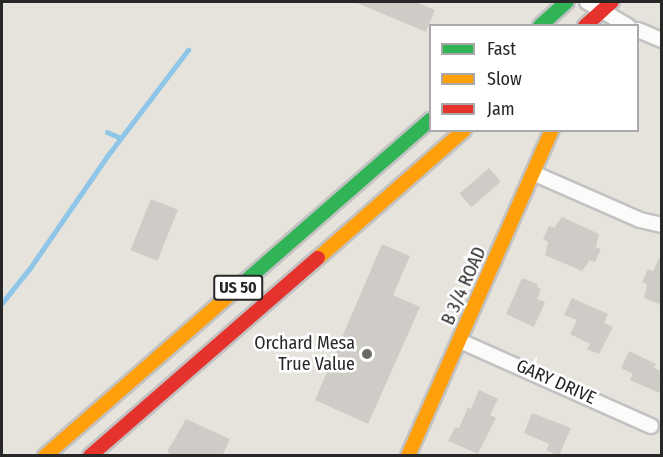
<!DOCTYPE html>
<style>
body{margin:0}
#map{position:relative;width:663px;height:457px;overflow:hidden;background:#e6e3dc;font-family:"Fira Sans Condensed",sans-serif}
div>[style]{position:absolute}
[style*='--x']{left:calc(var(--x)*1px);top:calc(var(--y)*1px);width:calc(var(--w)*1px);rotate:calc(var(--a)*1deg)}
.stream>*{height:4.5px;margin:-2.25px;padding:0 2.25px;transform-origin:2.25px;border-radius:2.25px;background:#8fc6e8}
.building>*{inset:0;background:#cfccc7;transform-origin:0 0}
.roads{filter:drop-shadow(2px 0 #c3c2c2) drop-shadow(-2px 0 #c3c2c2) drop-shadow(0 2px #c3c2c2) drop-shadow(0 -2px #c3c2c2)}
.street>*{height:14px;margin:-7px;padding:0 7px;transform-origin:7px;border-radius:7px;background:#fbfbfa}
.fast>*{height:14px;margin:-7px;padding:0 7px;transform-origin:7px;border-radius:7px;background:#30b455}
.slow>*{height:14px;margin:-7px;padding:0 7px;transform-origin:7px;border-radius:7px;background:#ff9f0a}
.jam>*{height:14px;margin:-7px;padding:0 7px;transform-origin:7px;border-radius:7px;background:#e5322d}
.dots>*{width:16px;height:16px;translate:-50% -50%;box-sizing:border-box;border:3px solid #fff;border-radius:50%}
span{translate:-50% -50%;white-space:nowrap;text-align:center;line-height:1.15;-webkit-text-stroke:5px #fff;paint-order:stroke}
.shield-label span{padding:2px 4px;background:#fff;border:2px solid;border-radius:4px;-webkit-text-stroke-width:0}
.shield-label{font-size:16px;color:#272727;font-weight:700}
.street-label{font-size:18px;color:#272727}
.poi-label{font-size:18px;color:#272727}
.right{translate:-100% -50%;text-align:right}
.frame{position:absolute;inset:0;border:3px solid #272727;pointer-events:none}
.legend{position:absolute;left:429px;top:24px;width:210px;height:108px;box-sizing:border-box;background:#fff;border:2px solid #a9a9a9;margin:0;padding:8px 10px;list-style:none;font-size:18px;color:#272727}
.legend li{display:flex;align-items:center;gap:12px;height:30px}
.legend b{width:30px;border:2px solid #a9a9a9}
</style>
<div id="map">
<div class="stream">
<i style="--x:107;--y:132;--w:15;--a:23"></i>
<i style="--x:2;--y:303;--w:45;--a:-51.3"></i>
<i style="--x:30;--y:268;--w:137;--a:-55.4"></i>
<i style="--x:108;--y:155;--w:132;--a:-52.7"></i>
</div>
<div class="building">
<i style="clip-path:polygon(355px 2px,416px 2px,435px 10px,426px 32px)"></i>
<i style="left:489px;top:168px;width:18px;height:39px;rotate:49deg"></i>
<i style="left:151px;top:199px;width:29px;height:55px;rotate:22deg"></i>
<i style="clip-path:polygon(562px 217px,599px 234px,596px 247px,601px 249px,595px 262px,590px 260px,582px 271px,545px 255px,548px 242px,543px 239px,549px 226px,554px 228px)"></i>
<i style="clip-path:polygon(382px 244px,410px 256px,393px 295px,420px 307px,368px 424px,315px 400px)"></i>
<i style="clip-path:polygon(662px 253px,662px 305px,644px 298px,647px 285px,642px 282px,648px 269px,653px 271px)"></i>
<i style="clip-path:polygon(522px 278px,538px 284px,537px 287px,541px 289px,537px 299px,545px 302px,534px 327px,506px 314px)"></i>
<i style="clip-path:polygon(572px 298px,608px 314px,604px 323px,613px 327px,599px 354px,587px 349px,590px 344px,570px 334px,577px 320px,564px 315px)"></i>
<i style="clip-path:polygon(629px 351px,656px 364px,654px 368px,662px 372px,662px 394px,630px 380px,633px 374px,621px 368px)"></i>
<i style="clip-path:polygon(479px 390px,498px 399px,490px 415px,496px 418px,478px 454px,448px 441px,455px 427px,459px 428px,468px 407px,471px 409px)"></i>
<i style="clip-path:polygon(532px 413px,571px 428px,559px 456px,546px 450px,549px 444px,524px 433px)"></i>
<i style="clip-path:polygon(186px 419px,230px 439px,222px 456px,173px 456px,167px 452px)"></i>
</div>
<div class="roads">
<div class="street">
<i style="--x:587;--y:2;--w:48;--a:30.3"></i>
<i style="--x:638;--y:30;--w:26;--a:23"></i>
<i style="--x:533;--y:173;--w:117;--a:23.7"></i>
<i style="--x:640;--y:220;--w:23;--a:13"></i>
<i style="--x:460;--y:341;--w:209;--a:24"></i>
</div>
<div class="fast">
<i style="--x:540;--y:26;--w:36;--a:-42"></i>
<i style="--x:233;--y:292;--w:262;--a:-41.1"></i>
</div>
<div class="slow">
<i style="--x:318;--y:258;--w:194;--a:-41.2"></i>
<i style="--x:45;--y:456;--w:249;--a:-41.1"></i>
<i style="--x:408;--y:456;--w:356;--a:-66.2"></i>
</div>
<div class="jam">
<i style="--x:585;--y:26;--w:36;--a:-42"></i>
<i style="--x:90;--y:456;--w:302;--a:-41"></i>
</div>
</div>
<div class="dots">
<i style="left:367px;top:354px;background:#6a6966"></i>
</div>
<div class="shield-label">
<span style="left:238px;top:288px">US 50</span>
</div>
<div class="street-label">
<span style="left:464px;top:286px;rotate:-66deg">B 3/4 ROAD</span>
<span style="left:556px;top:382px;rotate:24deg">GARY DRIVE</span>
</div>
<div class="poi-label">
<span class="right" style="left:355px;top:354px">Orchard Mesa<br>True Value</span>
</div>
<div class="frame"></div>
<ul class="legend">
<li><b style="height:8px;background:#30b455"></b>Fast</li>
<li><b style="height:8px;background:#ff9f0a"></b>Slow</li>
<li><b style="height:8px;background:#e5322d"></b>Jam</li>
</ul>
</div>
